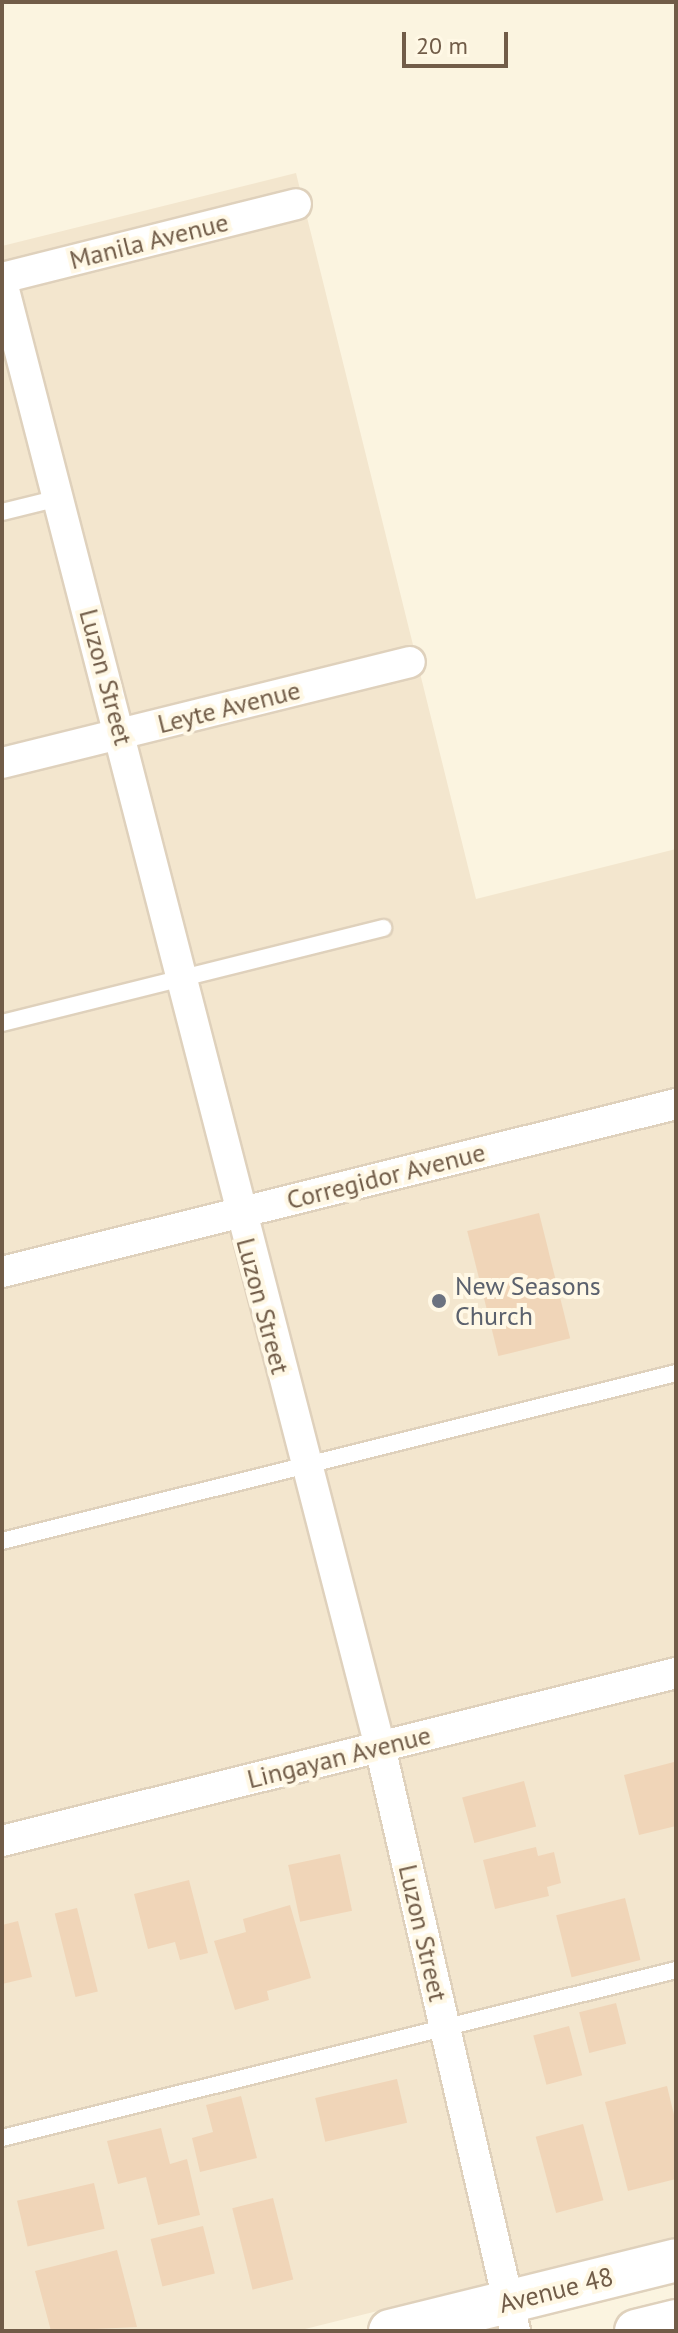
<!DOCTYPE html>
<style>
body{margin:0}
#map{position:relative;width:678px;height:2333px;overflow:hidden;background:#fbf4e0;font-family:"PT Sans",sans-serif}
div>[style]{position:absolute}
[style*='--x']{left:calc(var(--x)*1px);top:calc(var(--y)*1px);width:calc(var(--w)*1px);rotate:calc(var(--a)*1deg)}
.residential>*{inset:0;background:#f3e6ce}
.building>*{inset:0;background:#f0d5b8;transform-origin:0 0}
.roads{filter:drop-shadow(2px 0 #dfd1bc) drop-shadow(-2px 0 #dfd1bc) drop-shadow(0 2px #dfd1bc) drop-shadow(0 -2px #dfd1bc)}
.service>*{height:16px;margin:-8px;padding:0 8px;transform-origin:8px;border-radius:8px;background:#fff}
.minor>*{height:30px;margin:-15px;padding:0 15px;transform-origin:15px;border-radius:15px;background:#fff}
.secondary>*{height:42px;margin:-21px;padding:0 21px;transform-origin:21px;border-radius:21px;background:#fff}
.dots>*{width:22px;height:22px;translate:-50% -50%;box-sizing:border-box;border:4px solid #fff8e5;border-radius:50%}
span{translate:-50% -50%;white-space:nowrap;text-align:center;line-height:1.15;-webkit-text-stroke:8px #fff8e5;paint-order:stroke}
.street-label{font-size:26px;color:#715c48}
.worship-label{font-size:26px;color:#5b616d}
.left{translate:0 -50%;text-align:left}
.frame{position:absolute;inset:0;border:4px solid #715c48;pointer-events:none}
.scale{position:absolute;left:402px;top:32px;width:106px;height:36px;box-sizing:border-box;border:4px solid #715c48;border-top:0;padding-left:10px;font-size:24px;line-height:28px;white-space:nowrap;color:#715c48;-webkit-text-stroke:6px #fff8e5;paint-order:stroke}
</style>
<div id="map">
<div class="residential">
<i style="clip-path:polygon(296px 173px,476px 899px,676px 849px,676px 2237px,297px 2331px,2px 2331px,2px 246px)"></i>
</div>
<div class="building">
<i style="left:539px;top:1213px;width:129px;height:74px;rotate:76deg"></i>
<i style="clip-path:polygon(674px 1762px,676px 1826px,639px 1835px,624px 1775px)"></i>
<i style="left:524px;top:1781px;width:47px;height:64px;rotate:75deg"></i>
<i style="clip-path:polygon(536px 1847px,538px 1856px,554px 1852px,561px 1883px,547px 1887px,549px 1896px,495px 1909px,483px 1860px)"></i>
<i style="left:340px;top:1854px;width:58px;height:53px;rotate:78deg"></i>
<i style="clip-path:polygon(189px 1880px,208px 1953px,180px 1960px,175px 1942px,148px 1949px,134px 1894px)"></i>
<i style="left:625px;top:1898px;width:64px;height:71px;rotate:76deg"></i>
<i style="clip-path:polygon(290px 1905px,311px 1978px,267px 1991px,269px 2000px,235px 2010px,214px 1941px,246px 1932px,243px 1919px)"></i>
<i style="left:77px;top:1908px;width:86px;height:23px;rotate:76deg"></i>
<i style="clip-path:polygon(18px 1921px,32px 1977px,2px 1984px,2px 1925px)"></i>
<i style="left:616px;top:2003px;width:42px;height:38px;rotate:76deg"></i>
<i style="left:569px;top:2026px;width:51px;height:37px;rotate:75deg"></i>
<i style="left:397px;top:2079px;width:45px;height:84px;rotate:77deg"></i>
<i style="clip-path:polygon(667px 2086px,676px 2123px,676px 2179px,628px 2191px,605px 2102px)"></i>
<i style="clip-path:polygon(241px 2096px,257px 2158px,200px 2172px,192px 2138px,213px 2132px,206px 2105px)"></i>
<i style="left:583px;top:2124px;width:79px;height:49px;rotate:75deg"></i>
<i style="clip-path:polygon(161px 2128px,170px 2164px,187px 2159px,200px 2215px,158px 2225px,146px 2177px,118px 2184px,107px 2141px)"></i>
<i style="left:94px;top:2183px;width:47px;height:79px;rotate:77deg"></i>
<i style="left:273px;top:2198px;width:84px;height:42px;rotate:76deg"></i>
<i style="left:203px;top:2226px;width:49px;height:54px;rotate:76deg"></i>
<i style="clip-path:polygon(117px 2250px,137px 2327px,51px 2331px,35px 2271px)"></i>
</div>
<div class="roads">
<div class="service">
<i style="--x:2;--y:512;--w:59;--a:-13.8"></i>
<i style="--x:2;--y:1023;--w:393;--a:-14"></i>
<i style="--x:2;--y:1541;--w:695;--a:-14"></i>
<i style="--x:2;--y:2138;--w:695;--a:-14"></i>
</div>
<div class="minor">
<i style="--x:2;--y:278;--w:303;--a:-14.1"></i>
<i style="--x:2;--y:282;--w:1513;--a:75.53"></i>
<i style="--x:380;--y:1747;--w:599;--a:76.98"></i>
<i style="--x:2;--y:763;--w:420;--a:-13.9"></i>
<i style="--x:2;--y:1272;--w:695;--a:-14"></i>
<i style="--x:2;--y:1841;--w:695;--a:-14"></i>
</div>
<div class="secondary">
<i style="--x:390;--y:2331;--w:295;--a:-13.9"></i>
<i style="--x:636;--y:2331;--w:41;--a:-14"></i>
</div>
</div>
<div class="dots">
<i style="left:439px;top:1301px;background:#6b7280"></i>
</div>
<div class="street-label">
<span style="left:149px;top:241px;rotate:-14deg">Manila Avenue</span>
<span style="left:106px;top:677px;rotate:75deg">Luzon Street</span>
<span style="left:229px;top:707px;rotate:-14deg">Leyte Avenue</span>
<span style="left:386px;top:1176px;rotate:-14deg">Corregidor Avenue</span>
<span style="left:263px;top:1306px;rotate:75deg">Luzon Street</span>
<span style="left:339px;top:1757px;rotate:-14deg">Lingayan Avenue</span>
<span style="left:423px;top:1933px;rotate:77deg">Luzon Street</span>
<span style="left:556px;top:2290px;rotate:-14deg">Avenue 48</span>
</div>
<div class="worship-label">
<span class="left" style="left:455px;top:1301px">New Seasons<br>Church</span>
</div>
<div class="frame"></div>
<div class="scale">20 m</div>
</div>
